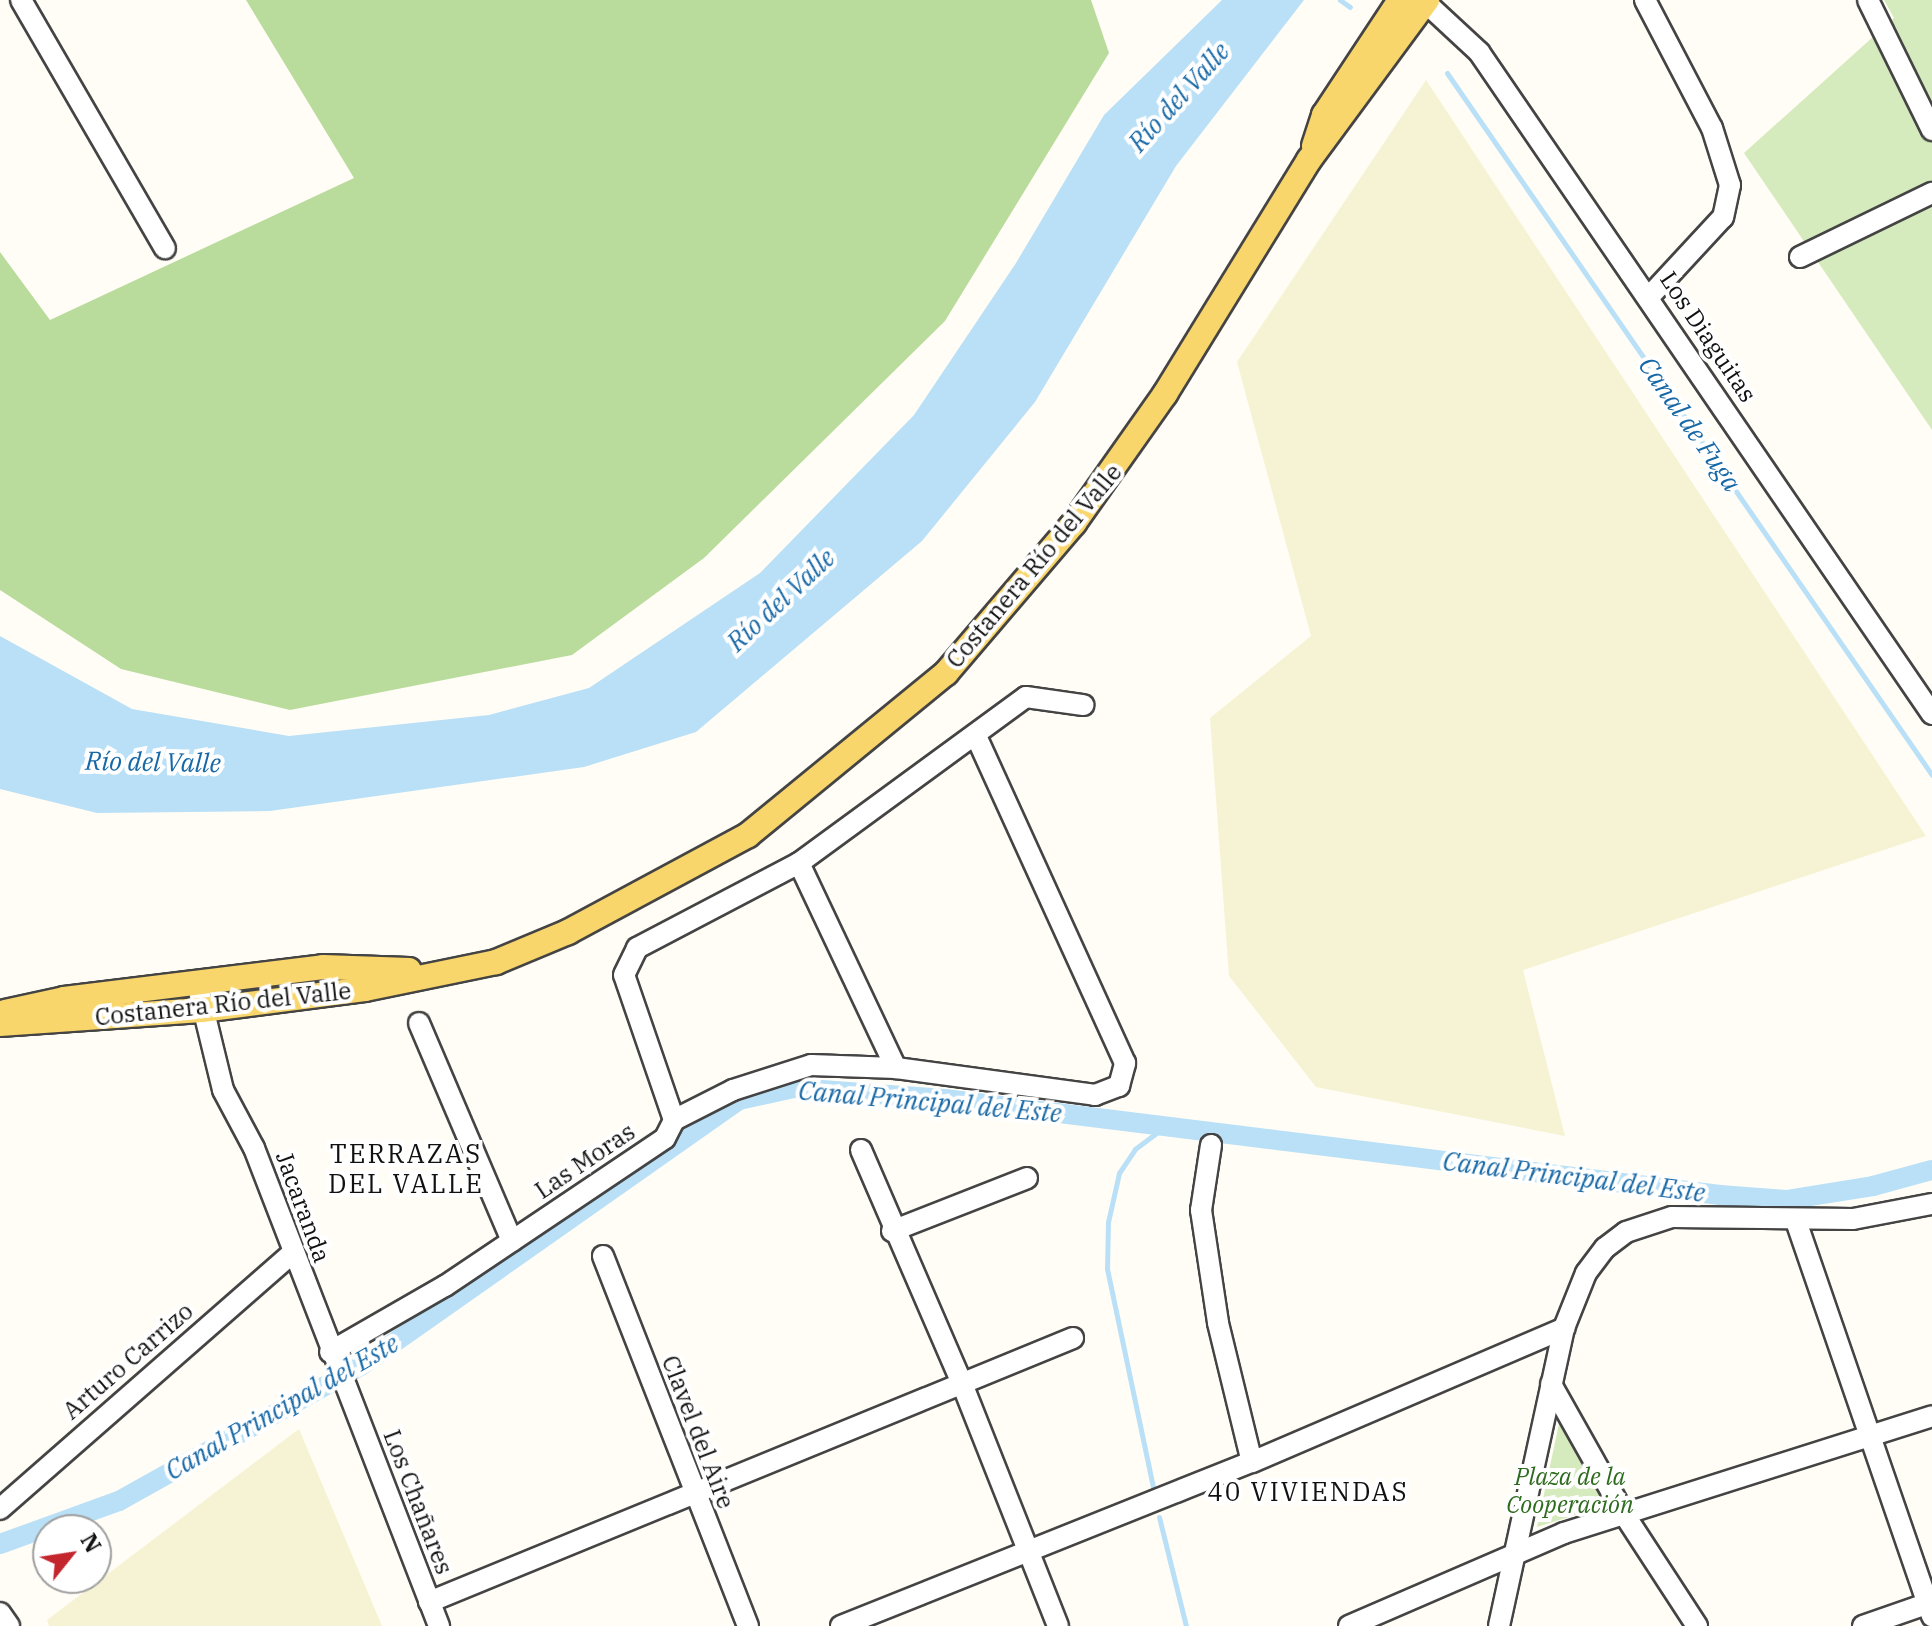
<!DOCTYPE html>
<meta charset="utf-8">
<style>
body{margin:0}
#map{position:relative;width:1932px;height:1626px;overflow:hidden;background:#fffdf5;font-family:"IBM Plex Serif",serif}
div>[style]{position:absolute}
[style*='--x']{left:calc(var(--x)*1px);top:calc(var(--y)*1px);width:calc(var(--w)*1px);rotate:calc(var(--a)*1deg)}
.farmland>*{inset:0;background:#f6f3d4}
.green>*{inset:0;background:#d5ebbd}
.forest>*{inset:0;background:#b9dc9c}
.water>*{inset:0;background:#b9e0f7}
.stream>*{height:5px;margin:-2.5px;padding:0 2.5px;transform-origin:2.5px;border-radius:2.5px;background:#b9e0f7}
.canal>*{height:20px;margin:-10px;padding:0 10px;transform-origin:10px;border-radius:10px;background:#b9e0f7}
.roads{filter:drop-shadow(2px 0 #444) drop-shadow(-2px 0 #444) drop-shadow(0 2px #444) drop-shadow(0 -2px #444)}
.minor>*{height:20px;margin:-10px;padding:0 10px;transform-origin:10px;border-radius:10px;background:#fff}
.major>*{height:24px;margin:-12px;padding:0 12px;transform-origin:12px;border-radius:12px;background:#f9d66b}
span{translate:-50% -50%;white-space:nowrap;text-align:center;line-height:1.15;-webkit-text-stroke:8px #fff;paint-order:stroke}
.street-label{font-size:24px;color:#111}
.park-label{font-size:24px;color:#2f6b1f;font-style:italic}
.water-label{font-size:26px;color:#1768a6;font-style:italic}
.neighbourhood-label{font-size:26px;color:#111;letter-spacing:2px}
.north{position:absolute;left:32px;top:1514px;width:80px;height:80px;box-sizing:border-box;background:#fff;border:2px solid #a0a0a0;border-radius:50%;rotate:60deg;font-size:22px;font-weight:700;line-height:32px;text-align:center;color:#111}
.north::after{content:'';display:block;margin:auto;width:28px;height:36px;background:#c4262e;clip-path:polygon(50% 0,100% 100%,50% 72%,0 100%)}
</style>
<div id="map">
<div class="farmland">
<i style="clip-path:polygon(1426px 80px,1926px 836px,1523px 970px,1565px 1136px,1316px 1087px,1229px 976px,1210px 718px,1311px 636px,1237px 362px)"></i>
<i style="clip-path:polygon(299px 1429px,382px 1626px,49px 1626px,47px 1620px)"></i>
</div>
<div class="green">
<i style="clip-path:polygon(1884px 0,1932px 0,1932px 430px,1744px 153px,1894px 18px)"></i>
<i style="clip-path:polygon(1560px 1419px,1607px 1505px,1537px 1527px)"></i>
</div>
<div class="forest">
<i style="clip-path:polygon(246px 0,1091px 0,1109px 53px,945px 321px,704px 558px,572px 655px,290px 710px,121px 669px,0 590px,0 252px,50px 320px,354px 178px)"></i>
</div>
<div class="water">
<i style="clip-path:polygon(1222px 0,1304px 0,1176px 166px,1035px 402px,922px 541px,696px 732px,584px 767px,270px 811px,97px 813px,0 789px,0 636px,132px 709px,289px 736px,489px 715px,589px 688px,760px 573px,914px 415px,1016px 263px,1104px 115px)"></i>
</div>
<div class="stream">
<i style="--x:1340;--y:0;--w:12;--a:35"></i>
<i style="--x:1447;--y:73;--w:853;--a:55.36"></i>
<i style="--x:1153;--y:1487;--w:223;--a:-101.9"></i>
<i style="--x:1107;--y:1269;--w:47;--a:-88.8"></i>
<i style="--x:1108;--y:1222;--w:50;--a:-77.3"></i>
<i style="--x:1119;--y:1173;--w:29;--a:-56"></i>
<i style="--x:1135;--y:1149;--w:38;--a:-37"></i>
<i style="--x:1159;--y:1517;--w:112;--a:76.1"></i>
</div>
<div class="canal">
<i style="--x:0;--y:1544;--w:127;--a:-19.9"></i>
<i style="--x:119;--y:1501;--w:278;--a:-29.2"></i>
<i style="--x:362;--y:1365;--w:461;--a:-35.1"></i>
<i style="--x:739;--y:1100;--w:56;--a:-12.3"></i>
<i style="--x:794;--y:1088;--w:151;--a:4.2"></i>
<i style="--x:945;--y:1099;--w:781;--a:7.06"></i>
<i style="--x:1720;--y:1195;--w:66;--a:4.3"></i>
<i style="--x:1786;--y:1200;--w:88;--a:-9.1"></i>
<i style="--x:1873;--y:1186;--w:61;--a:-15.2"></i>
</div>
<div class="roads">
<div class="minor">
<i style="--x:21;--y:0;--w:287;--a:59.9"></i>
<i style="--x:1645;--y:0;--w:144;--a:62.4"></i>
<i style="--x:1712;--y:128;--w:60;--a:72.5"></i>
<i style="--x:1730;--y:185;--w:33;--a:102"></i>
<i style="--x:1723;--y:217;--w:109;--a:132.8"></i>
<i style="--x:1868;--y:0;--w:145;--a:63.8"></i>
<i style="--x:1425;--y:2;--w:74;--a:42.8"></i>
<i style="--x:1479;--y:52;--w:802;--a:55.62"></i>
<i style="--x:1800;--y:257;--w:147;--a:-25.9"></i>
<i style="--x:799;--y:863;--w:227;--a:64.7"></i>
<i style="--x:197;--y:983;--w:110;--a:76.3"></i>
<i style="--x:223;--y:1090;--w:66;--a:61.9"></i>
<i style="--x:254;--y:1148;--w:513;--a:68.84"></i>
<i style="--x:419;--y:1023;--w:237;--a:66.9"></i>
<i style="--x:674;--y:1120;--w:153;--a:-109"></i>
<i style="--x:624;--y:975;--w:30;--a:-64"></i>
<i style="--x:637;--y:948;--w:183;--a:-27.7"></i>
<i style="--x:799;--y:863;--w:281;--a:-36.2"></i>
<i style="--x:1026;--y:697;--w:58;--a:8"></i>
<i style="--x:1211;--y:1145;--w:66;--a:98.7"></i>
<i style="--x:1201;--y:1210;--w:114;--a:81.4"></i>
<i style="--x:1218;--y:1323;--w:143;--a:76.3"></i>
<i style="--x:861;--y:1150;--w:257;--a:66.6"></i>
<i style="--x:963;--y:1386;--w:258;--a:68.4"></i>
<i style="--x:1796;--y:1221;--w:418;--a:71"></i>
<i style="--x:892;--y:1231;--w:145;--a:-21.4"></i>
<i style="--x:603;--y:1256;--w:397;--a:68.6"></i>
<i style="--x:330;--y:1352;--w:133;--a:-29.9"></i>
<i style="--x:445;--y:1286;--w:265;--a:-33.9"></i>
<i style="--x:665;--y:1138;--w:20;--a:-63"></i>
<i style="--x:674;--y:1120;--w:66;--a:-27"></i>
<i style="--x:733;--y:1090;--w:82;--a:-17.8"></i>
<i style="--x:811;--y:1065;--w:85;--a:2"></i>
<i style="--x:896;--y:1068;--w:201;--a:7.7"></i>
<i style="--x:1095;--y:1095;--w:26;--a:-21"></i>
<i style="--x:1119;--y:1086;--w:24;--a:-75"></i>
<i style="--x:1125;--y:1063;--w:359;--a:-114.5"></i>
<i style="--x:1551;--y:1384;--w:149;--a:60.7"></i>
<i style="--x:1624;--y:1514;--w:134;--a:56.9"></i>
<i style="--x:0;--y:1509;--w:387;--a:-41.2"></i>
<i style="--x:429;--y:1602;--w:696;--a:-22.29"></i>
<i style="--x:0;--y:1613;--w:16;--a:55"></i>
<i style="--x:841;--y:1626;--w:443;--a:-21.8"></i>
<i style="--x:1252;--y:1462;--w:340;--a:-23.2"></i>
<i style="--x:1349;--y:1626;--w:234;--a:-23.4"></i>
<i style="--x:1564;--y:1533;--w:386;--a:-17.6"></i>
<i style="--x:1499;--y:1626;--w:305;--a:-77.7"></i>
<i style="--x:1564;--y:1328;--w:59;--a:-68.2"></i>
<i style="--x:1586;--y:1273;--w:31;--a:-53"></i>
<i style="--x:1605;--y:1248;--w:26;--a:-37"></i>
<i style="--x:1626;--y:1232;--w:48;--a:-18.1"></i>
<i style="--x:1672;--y:1217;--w:181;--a:0.6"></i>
<i style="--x:1853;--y:1219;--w:80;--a:-10.8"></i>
<i style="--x:1863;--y:1626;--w:73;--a:-19.2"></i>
</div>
<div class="major">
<i style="--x:1314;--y:146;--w:33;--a:-72"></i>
<i style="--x:1324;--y:115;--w:138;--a:-56.5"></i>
<i style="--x:5;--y:1012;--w:60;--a:-12.4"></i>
<i style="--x:64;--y:999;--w:261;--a:-7"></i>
<i style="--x:323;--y:967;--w:86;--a:2"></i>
<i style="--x:0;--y:1024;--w:202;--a:-4"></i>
<i style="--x:202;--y:1010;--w:164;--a:-7.3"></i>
<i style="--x:365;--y:989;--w:134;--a:-11.6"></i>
<i style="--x:496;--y:962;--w:78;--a:-22.6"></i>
<i style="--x:568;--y:932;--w:204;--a:-28.3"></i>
<i style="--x:748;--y:835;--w:256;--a:-39.3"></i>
<i style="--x:946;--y:673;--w:197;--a:-49.5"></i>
<i style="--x:1074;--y:523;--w:158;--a:-54.8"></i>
<i style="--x:1165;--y:394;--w:275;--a:-58.4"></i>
<i style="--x:1309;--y:160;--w:199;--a:-53.6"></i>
</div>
</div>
<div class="street-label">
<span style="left:1708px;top:337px;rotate:56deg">Los Diaguitas</span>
<span style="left:1034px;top:566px;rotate:-50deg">Costanera Río del Valle</span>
<span style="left:223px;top:1004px;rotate:-6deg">Costanera Río del Valle</span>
<span style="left:585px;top:1161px;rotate:-34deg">Las Moras</span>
<span style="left:303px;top:1207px;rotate:70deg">Jacaranda</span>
<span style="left:128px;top:1361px;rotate:-41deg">Arturo Carrizo</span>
<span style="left:698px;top:1432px;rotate:69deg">Clavel del Aire</span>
<span style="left:418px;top:1502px;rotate:69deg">Los Chañares</span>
</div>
<div class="park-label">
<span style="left:1570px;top:1491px">Plaza de la<br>Cooperación</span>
</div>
<div class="water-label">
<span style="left:1179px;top:97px;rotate:-48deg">Río del Valle</span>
<span style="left:1690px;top:424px;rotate:55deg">Canal de Fuga</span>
<span style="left:781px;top:600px;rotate:-43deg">Río del Valle</span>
<span style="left:153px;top:762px;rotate:1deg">Río del Valle</span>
<span style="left:930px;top:1102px;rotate:5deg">Canal Principal del Este</span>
<span style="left:1574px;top:1177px;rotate:7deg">Canal Principal del Este</span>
<span style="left:282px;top:1407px;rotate:-30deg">Canal Principal del Este</span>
</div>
<div class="neighbourhood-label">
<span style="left:406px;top:1169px">TERRAZAS<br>DEL VALLE</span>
<span style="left:1308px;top:1492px">40 VIVIENDAS</span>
</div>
<div class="north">N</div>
</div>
